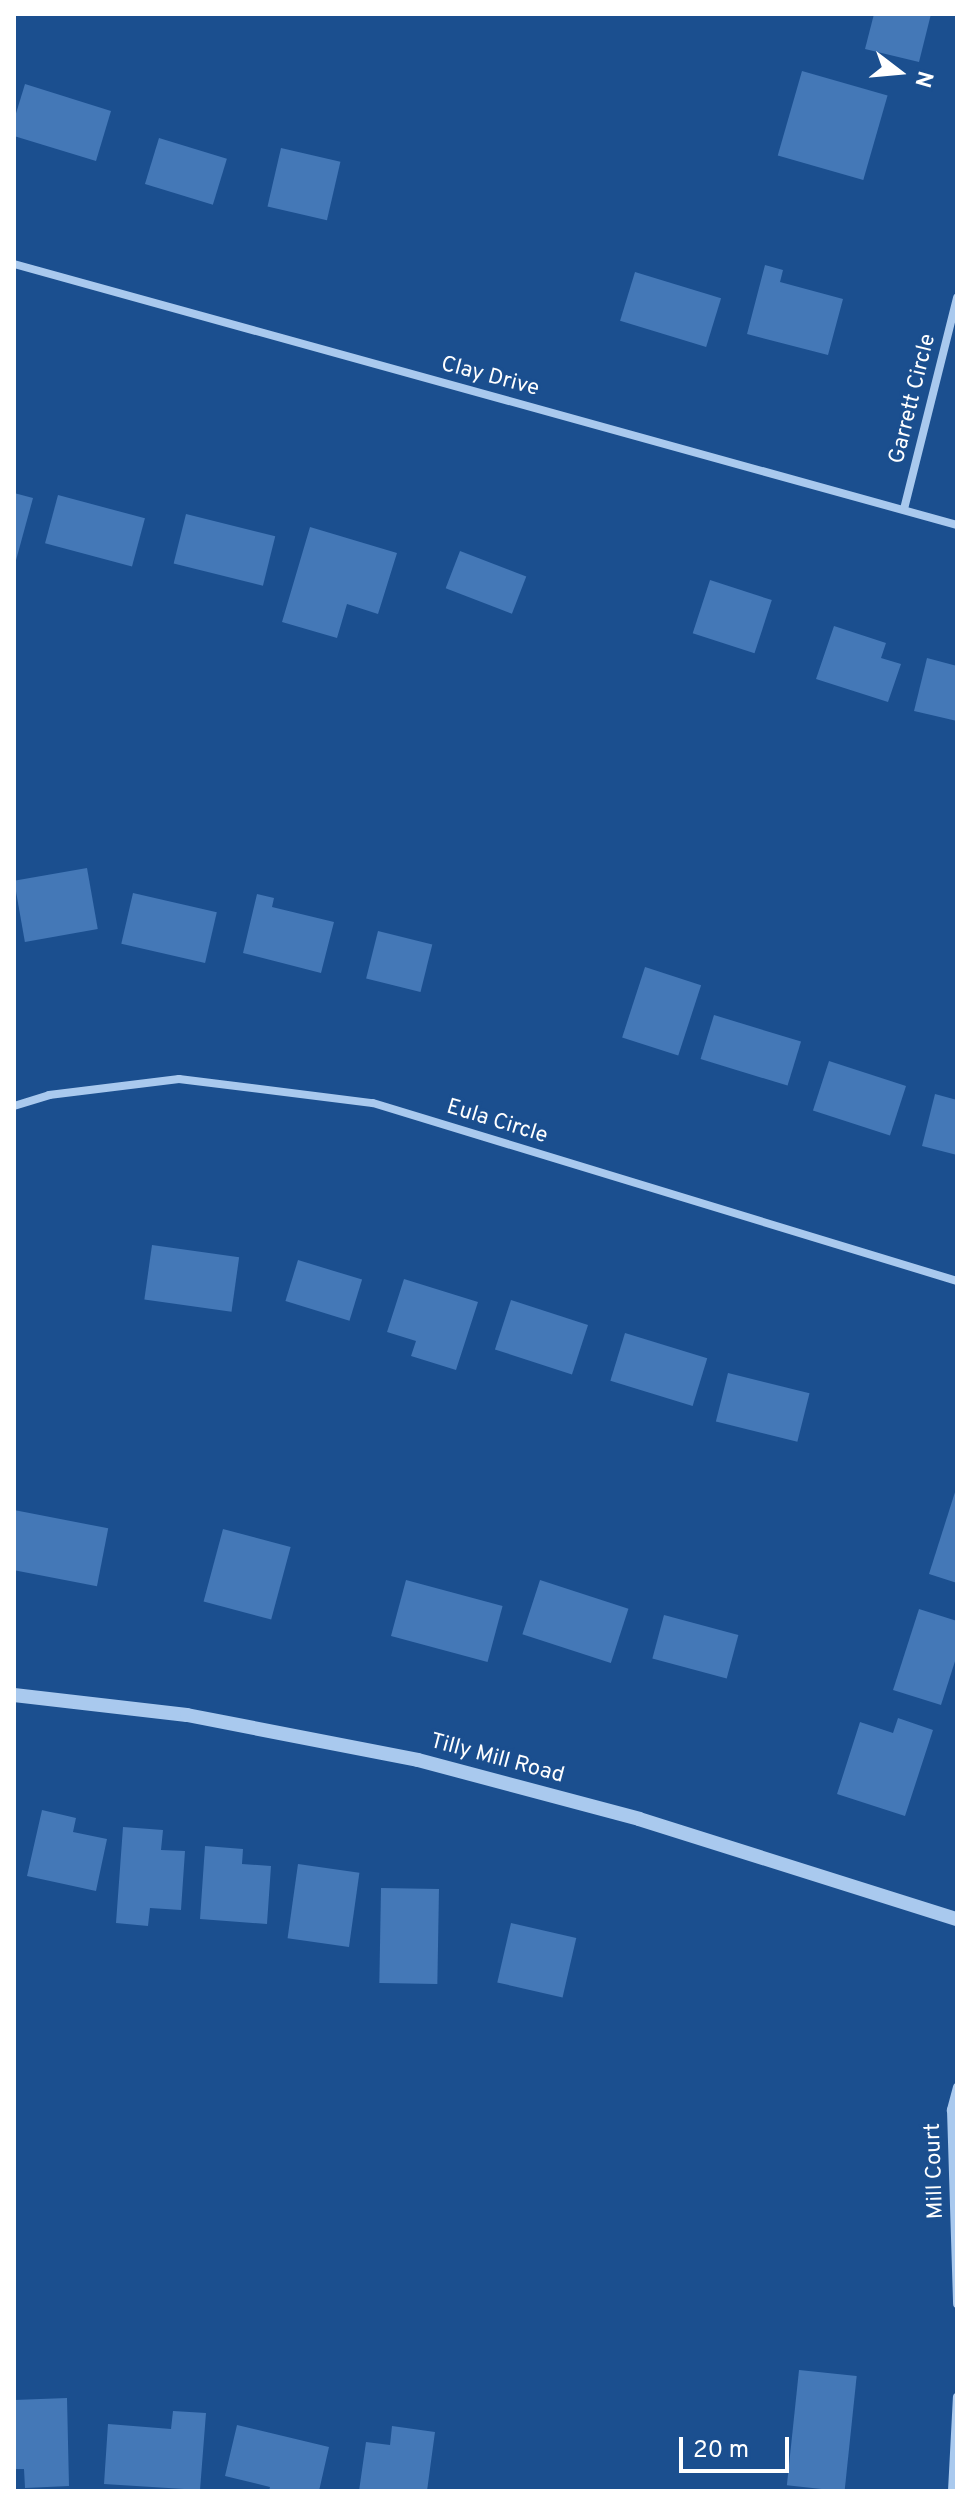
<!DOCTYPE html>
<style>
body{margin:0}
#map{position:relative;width:971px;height:2505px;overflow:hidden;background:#1b4f8f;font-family:Overpass,sans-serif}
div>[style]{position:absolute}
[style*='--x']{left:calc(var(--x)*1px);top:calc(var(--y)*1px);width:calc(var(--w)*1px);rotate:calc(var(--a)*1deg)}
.building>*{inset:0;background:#4478b7;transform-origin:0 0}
.minor>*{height:8px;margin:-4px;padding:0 4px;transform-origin:4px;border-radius:4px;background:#a9c9ee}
.tertiary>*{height:14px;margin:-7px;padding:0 7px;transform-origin:7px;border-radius:7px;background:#a9c9ee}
span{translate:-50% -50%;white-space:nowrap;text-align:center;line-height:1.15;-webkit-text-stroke:6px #1b4f8f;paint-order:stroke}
.street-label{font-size:22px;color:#fff}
.frame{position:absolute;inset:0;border:16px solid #fff;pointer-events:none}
.north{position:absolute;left:859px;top:32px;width:80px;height:80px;-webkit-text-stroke:6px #1b4f8f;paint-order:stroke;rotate:106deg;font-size:22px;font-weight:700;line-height:32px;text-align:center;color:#fff}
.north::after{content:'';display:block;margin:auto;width:28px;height:36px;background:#fff;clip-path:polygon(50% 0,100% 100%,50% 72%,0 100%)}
.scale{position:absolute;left:679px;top:2437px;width:110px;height:36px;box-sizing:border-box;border:4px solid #fff;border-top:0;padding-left:10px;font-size:24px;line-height:28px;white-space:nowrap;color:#fff;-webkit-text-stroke:6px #1b4f8f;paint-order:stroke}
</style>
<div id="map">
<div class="building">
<i style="clip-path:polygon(874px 14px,931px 14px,919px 62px,865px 49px)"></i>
<i style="left:802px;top:71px;width:89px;height:88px;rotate:16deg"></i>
<i style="clip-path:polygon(25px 84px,111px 111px,96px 161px,14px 136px,14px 120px)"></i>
<i style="left:159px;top:138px;width:71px;height:48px;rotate:17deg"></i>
<i style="left:281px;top:148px;width:61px;height:60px;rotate:13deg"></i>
<i style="clip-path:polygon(765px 265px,783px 270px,780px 282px,843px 299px,828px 355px,747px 334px)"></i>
<i style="left:635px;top:272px;width:90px;height:51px;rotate:17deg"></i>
<i style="clip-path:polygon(14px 493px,33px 498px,15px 564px,14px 564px)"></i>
<i style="left:58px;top:495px;width:90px;height:50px;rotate:15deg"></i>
<i style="left:186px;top:514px;width:92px;height:51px;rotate:14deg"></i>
<i style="clip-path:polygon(310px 527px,397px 553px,378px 614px,347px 604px,337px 638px,282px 622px)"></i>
<i style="left:460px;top:551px;width:71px;height:40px;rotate:21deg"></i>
<i style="left:710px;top:580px;width:65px;height:56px;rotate:18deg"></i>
<i style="clip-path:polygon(834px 626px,886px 643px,881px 658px,901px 664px,888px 702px,816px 679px)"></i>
<i style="clip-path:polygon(927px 658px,957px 666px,957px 721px,914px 711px)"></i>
<i style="left:87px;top:868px;width:62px;height:74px;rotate:80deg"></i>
<i style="left:133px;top:893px;width:86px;height:52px;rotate:13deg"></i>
<i style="clip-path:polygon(257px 894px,274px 898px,272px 907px,334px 922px,321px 973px,243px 953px)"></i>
<i style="left:378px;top:931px;width:56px;height:49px;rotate:14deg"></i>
<i style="left:645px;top:967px;width:59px;height:74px;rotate:18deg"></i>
<i style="left:714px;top:1015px;width:91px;height:46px;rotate:17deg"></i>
<i style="left:829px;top:1061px;width:81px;height:52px;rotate:18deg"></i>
<i style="clip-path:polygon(935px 1094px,957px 1100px,957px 1155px,922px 1146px)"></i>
<i style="left:152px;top:1245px;width:88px;height:55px;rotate:8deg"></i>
<i style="left:298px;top:1260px;width:67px;height:43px;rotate:17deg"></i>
<i style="clip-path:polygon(404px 1279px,478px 1302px,456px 1370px,411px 1356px,416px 1341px,387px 1332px)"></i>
<i style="left:511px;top:1300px;width:81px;height:52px;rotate:18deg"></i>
<i style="left:625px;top:1333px;width:86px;height:50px;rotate:17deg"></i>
<i style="left:728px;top:1373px;width:84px;height:50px;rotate:14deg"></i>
<i style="clip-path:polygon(956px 1489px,957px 1489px,957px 1583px,929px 1574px)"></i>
<i style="left:14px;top:1510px;width:96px;height:59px;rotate:11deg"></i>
<i style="left:223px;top:1529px;width:70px;height:75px;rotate:15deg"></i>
<i style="left:406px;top:1580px;width:100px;height:58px;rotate:15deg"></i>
<i style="left:540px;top:1580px;width:93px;height:57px;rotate:18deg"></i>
<i style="clip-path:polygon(919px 1609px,957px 1621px,957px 1655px,941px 1705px,893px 1690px)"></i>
<i style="left:664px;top:1615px;width:77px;height:45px;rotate:15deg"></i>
<i style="clip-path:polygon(898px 1718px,933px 1730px,905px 1816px,837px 1794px,860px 1722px,893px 1733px)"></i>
<i style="clip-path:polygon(42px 1810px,76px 1818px,73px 1832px,107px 1839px,96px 1891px,27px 1876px)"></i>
<i style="clip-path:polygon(123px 1827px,163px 1830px,161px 1850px,185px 1851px,181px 1910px,150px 1908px,148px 1926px,116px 1923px)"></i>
<i style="clip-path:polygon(205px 1846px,243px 1849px,242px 1864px,271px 1866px,267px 1924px,200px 1919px)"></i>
<i style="left:298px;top:1864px;width:62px;height:75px;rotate:8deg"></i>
<i style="left:381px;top:1888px;width:58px;height:95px;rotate:1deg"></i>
<i style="left:511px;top:1923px;width:67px;height:61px;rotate:13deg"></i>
<i style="left:799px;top:2370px;width:58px;height:116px;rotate:6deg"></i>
<i style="clip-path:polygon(67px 2398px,69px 2486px,25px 2488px,24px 2469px,14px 2469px,14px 2400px)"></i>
<i style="clip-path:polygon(173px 2411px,206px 2413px,200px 2490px,104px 2484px,108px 2424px,171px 2429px)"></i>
<i style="clip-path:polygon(237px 2425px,329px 2447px,319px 2491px,269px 2491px,270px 2487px,225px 2476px)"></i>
<i style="clip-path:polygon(392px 2426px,435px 2432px,427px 2491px,359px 2491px,366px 2442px,390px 2445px)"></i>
</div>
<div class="minor">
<i style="--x:14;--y:264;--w:978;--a:15.47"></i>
<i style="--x:904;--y:509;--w:218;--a:-75.9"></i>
<i style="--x:14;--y:1106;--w:37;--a:-17"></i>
<i style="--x:49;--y:1095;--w:131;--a:-7"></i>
<i style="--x:179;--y:1079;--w:195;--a:7.1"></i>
<i style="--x:373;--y:1103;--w:611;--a:16.95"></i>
<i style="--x:957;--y:2087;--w:24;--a:105"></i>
<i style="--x:951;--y:2110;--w:194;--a:88.2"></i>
<i style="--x:952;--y:2491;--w:94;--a:-87"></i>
</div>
<div class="tertiary">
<i style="--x:14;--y:1695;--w:174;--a:6.6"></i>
<i style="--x:187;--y:1715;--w:235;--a:11"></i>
<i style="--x:418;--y:1760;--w:229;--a:14.9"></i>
<i style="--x:639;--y:1819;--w:333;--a:17.5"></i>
</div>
<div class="street-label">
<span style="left:490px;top:377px;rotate:15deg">Clay Drive</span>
<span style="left:913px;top:399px;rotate:-76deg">Garrett Circle</span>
<span style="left:497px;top:1122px;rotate:17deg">Eula Circle</span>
<span style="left:497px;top:1759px;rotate:15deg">Tilly Mill Road</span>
<span style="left:935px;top:2171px;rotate:-92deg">Mill Court</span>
</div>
<div class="frame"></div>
<div class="north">N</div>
<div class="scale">20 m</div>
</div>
